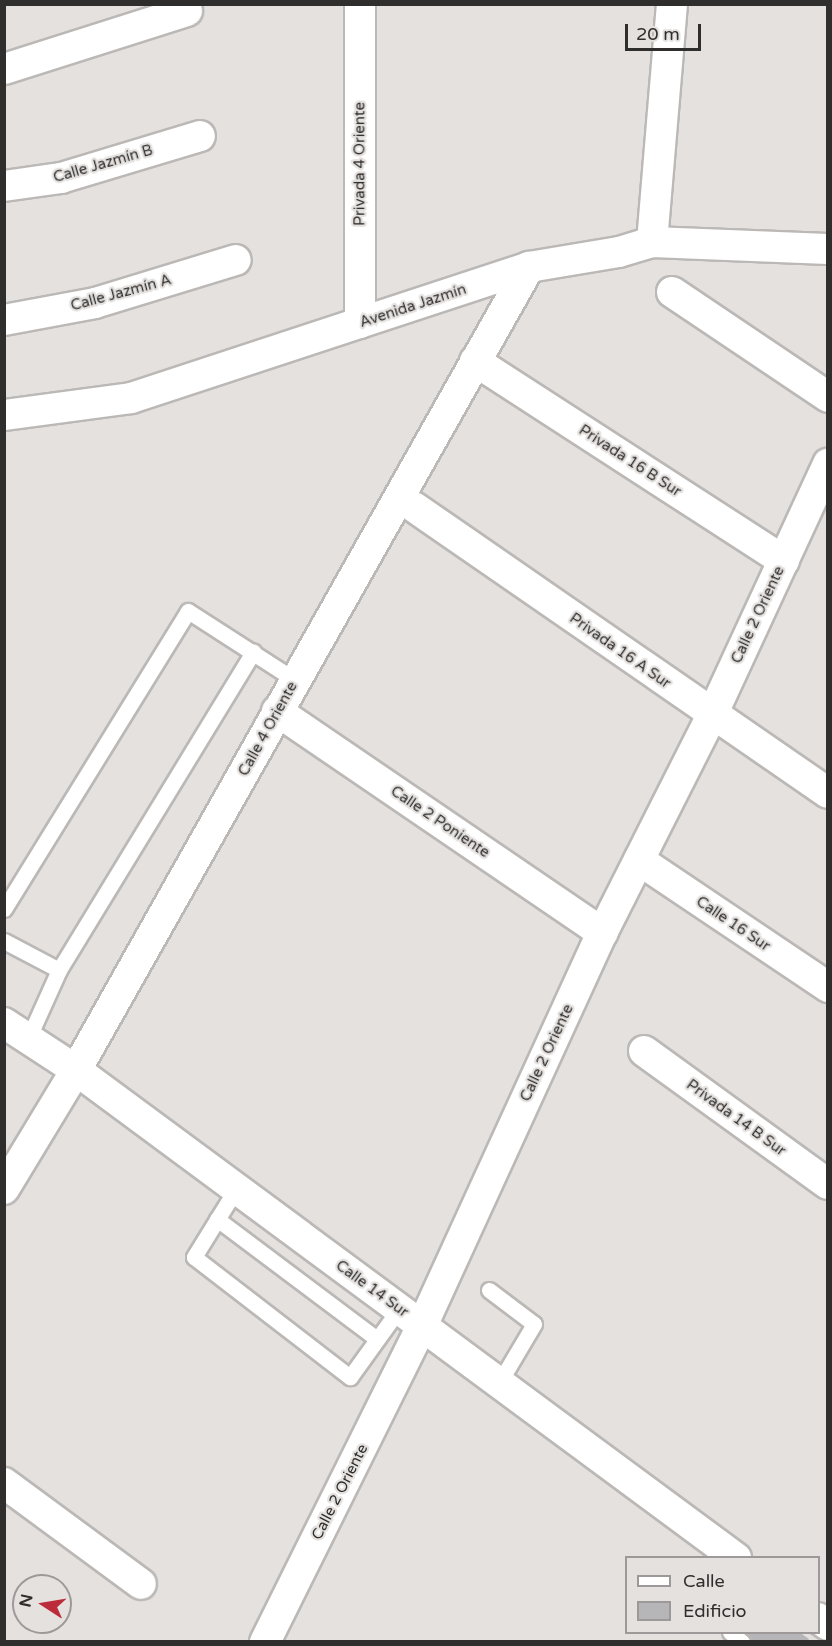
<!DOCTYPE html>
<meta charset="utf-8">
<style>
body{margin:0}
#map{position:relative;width:832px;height:1646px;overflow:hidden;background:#e4e1df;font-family:"Varela Round",sans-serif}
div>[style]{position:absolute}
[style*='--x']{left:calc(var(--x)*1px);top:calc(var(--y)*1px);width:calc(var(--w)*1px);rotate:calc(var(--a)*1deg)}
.building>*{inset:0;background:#b6b6b9}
.roads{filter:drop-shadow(2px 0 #bbb8b6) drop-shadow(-2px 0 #bbb8b6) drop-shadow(0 2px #bbb8b6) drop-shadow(0 -2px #bbb8b6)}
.lane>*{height:15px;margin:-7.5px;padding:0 7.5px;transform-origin:7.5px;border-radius:7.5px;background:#fff}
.street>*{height:30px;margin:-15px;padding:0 15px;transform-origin:15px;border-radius:15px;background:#fff}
span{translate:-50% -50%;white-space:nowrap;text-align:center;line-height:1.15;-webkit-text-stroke:4.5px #e4e1df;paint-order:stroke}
.street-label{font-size:15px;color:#302e2d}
.frame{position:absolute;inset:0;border:6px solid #302e2d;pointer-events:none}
.legend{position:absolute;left:625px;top:1556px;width:195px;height:78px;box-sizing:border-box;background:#e4e1df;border:2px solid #9c9998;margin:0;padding:8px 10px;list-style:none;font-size:18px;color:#302e2d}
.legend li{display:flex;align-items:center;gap:12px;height:30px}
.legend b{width:30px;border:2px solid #9c9998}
.north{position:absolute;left:12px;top:1574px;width:60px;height:60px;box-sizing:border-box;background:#e4e1df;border:2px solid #9c9998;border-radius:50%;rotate:282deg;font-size:16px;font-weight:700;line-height:24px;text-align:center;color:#302e2d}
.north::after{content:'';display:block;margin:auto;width:21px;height:27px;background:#bb2b3a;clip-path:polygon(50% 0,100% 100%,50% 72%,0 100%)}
.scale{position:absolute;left:625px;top:24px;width:76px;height:27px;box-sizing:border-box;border:3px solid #302e2d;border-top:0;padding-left:8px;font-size:18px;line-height:21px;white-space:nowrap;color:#302e2d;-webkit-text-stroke:4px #e4e1df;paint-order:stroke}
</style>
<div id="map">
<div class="building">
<i style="clip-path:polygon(738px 1632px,799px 1632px,809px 1639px,807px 1642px,751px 1642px)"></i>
</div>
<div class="roads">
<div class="lane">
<i style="--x:4;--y:909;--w:350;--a:-58.3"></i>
<i style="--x:188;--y:611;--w:127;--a:32.8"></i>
<i style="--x:4;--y:941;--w:62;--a:27.8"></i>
<i style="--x:59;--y:970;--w:373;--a:-58.6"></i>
<i style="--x:28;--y:1039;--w:76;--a:-65.8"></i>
<i style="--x:236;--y:1189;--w:80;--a:121.7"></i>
<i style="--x:194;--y:1257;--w:197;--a:37.6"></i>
<i style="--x:350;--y:1377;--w:84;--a:-54.2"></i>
<i style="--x:217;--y:1219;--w:200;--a:36.9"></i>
<i style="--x:489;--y:1290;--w:56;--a:37.1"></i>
<i style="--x:534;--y:1324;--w:69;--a:120.7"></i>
<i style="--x:730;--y:1632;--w:16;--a:40"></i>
</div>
<div class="street">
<i style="--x:360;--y:4;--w:319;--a:90"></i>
<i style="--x:4;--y:69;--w:192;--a:-17.6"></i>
<i style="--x:4;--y:186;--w:58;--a:-8"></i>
<i style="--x:61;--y:178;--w:145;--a:-16.8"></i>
<i style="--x:652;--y:242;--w:239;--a:-85.2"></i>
<i style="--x:672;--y:292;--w:188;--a:33.9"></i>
<i style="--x:4;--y:320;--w:93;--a:-10.6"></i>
<i style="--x:95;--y:303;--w:147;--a:-17"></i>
<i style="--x:475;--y:361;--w:368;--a:32.9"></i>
<i style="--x:4;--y:415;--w:128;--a:-7.6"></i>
<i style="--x:131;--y:398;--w:419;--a:-18.2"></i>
<i style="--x:529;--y:267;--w:91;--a:-9.5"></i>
<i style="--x:619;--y:252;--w:34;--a:-17"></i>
<i style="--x:652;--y:242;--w:176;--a:2.3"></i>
<i style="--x:414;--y:507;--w:503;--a:34.64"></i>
<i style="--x:277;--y:711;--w:394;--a:34.3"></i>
<i style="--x:639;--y:860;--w:228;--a:33.9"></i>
<i style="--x:4;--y:1023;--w:86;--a:33.1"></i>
<i style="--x:76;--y:1070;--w:821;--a:36.48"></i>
<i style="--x:644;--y:1051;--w:227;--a:35.9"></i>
<i style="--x:4;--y:1189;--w:139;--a:-58.8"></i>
<i style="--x:76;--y:1070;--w:922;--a:-60.57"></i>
<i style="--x:4;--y:1483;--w:170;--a:36.4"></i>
<i style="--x:818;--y:1618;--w:12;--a:35"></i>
<i style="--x:265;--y:1642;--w:353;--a:-63.6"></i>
<i style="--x:422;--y:1326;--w:432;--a:-65.4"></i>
<i style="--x:602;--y:933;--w:244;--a:-63.2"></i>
<i style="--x:712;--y:715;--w:277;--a:-65.2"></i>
</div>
</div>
<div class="street-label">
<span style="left:103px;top:164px;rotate:-16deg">Calle Jazmín B</span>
<span style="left:360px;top:164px;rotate:-90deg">Privada 4 Oriente</span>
<span style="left:121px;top:293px;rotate:-15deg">Calle Jazmín A</span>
<span style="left:413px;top:306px;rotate:-18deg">Avenida Jazmín</span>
<span style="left:630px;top:461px;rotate:33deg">Privada 16 B Sur</span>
<span style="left:758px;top:615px;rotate:-65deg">Calle 2 Oriente</span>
<span style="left:620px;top:651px;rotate:35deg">Privada 16 A Sur</span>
<span style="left:268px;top:729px;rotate:-61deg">Calle 4 Oriente</span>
<span style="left:440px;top:822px;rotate:34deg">Calle 2 Poniente</span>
<span style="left:733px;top:924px;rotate:34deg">Calle 16 Sur</span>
<span style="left:547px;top:1053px;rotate:-65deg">Calle 2 Oriente</span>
<span style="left:736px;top:1118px;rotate:36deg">Privada 14 B Sur</span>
<span style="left:372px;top:1289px;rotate:36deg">Calle 14 Sur</span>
<span style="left:340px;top:1492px;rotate:-63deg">Calle 2 Oriente</span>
</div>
<div class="frame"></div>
<ul class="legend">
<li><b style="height:8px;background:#fff"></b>Calle</li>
<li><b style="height:16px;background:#b6b6b9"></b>Edificio</li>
</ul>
<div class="north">N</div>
<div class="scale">20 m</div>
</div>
